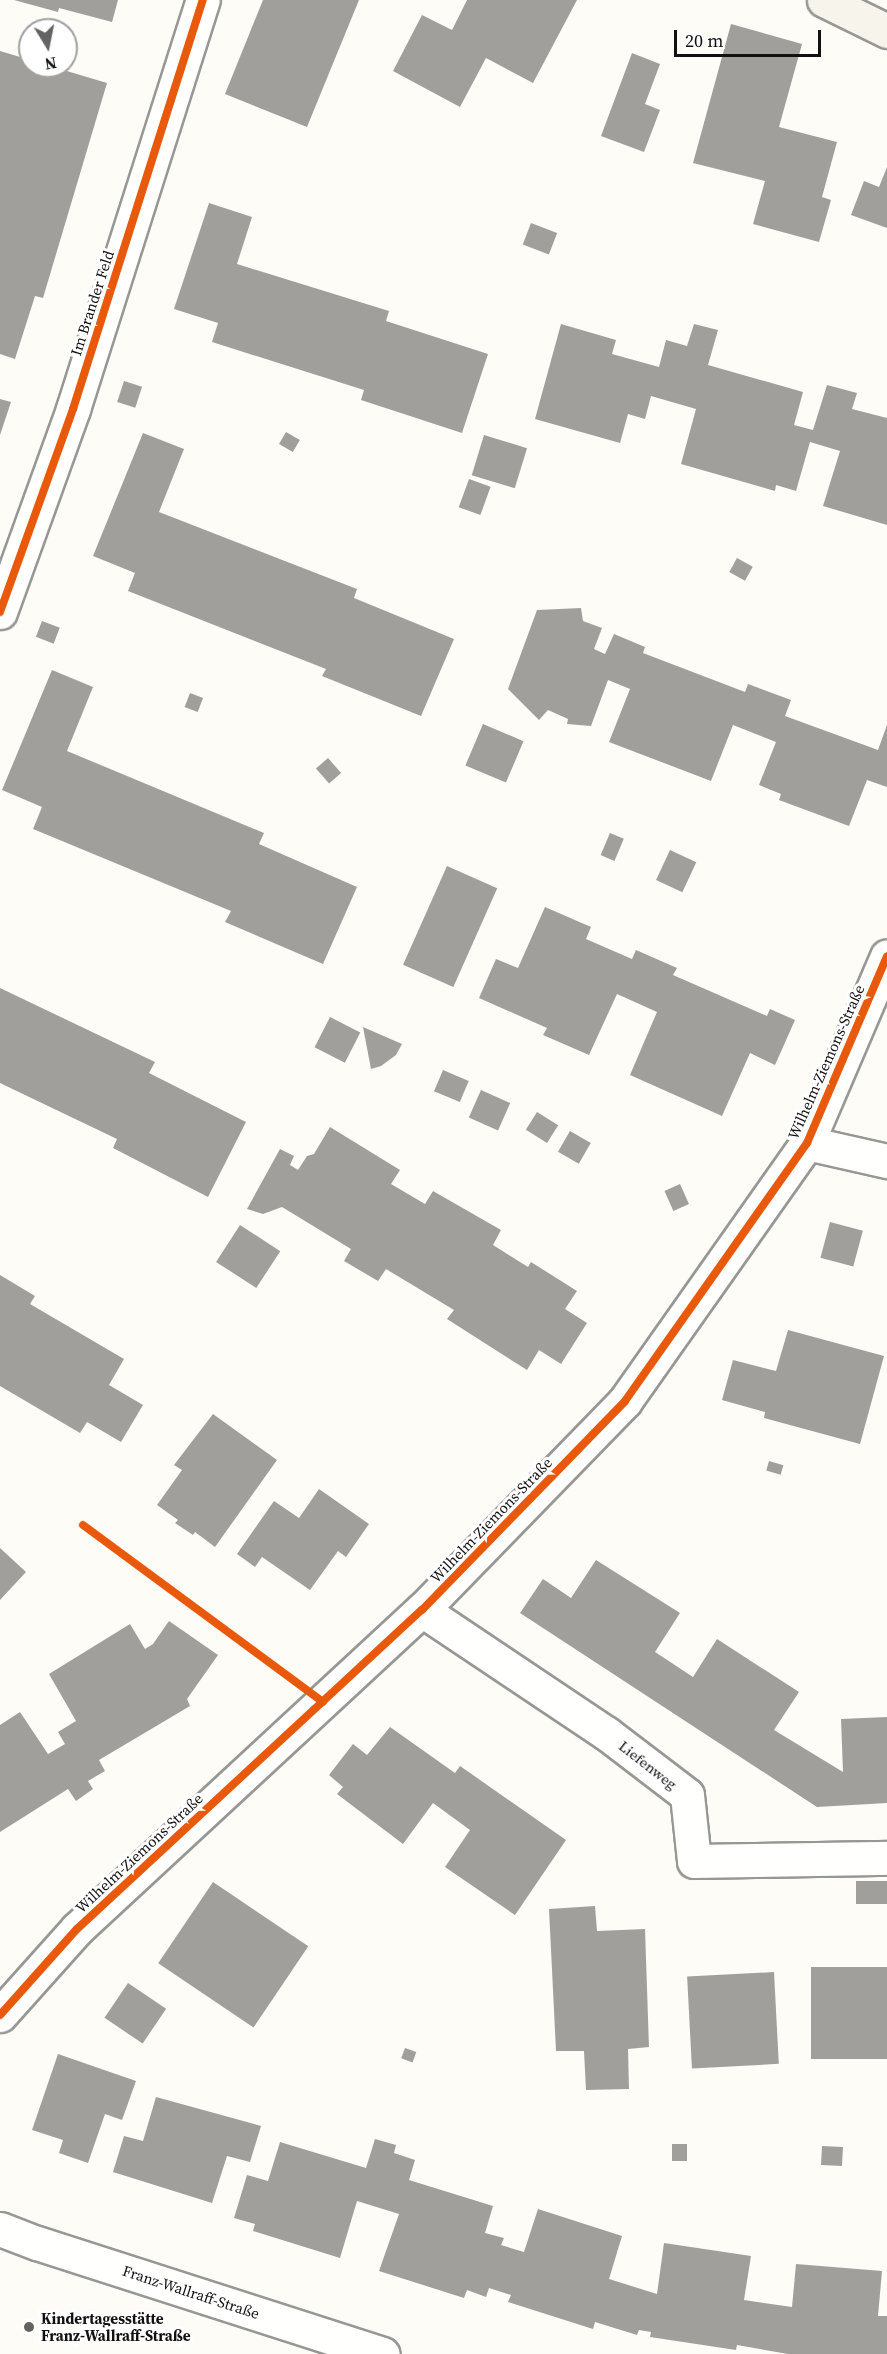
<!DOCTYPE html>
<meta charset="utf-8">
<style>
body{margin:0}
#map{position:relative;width:887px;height:2354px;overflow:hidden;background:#fdfcf7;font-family:"Source Serif 4",serif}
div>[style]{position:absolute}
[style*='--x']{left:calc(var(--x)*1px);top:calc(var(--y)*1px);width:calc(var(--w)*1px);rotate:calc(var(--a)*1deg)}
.building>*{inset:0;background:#a19f9c;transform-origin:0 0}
.roads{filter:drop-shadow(2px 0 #979795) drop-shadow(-2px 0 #979795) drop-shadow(0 2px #979795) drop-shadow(0 -2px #979795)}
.street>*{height:33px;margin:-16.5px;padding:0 16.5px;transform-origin:16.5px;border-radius:16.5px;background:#fffffe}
.secondary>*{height:33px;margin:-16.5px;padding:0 16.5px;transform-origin:16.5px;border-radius:16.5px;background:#f6f4eb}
.cycleway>*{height:8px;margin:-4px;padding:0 4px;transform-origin:4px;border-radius:4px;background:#e8590c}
.dots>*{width:16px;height:16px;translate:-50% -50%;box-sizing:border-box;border:3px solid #fff;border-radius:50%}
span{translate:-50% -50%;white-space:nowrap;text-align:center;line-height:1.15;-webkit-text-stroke:6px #fff;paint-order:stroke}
.street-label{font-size:15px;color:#111}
.poi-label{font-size:15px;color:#111;font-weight:700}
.left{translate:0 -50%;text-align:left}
.north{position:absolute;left:18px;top:18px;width:60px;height:60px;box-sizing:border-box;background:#fff;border:2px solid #a0a0a0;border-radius:50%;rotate:170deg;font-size:16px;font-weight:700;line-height:24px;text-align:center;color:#111}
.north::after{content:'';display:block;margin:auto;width:21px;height:27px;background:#646362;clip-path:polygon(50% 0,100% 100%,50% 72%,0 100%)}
.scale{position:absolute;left:674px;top:30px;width:147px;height:27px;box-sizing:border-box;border:3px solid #111;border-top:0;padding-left:8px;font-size:18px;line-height:21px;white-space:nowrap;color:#111;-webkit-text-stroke:4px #fff;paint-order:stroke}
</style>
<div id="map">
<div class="building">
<i style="clip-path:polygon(14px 0,118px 0,112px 22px,59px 8px,58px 12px)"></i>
<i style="clip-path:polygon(359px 0,307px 127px,225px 94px,263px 0)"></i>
<i style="clip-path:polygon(467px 0,577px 0,533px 83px,486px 58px,460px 107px,393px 71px,422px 15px,452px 30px)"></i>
<i style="clip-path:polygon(731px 24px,802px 44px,779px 127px,837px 142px,822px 197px,831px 200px,819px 242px,753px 224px,765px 181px,693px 163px)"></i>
<i style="clip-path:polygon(0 51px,30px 60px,30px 66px,50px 66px,107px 83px,43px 298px,35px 296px,15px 359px,0 354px)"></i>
<i style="clip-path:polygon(632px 53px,660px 64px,645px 104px,660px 110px,644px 152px,601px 136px)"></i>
<i style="clip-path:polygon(887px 167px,887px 228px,851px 215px,864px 181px,879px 187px)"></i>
<i style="clip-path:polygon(209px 203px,252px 217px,237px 264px,389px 311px,386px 321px,488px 354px,462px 433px,361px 400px,364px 390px,212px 342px,218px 323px,174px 309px)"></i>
<i style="left:531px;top:223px;width:28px;height:23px;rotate:21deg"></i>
<i style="clip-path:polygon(561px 324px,616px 340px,612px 354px,659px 367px,666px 340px,687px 346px,694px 324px,718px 330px,708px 365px,803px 392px,794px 425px,813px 430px,827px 385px,857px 393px,852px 409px,887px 418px,887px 525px,823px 506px,840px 451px,810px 442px,796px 491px,776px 485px,775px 491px,681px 464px,696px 409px,651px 396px,645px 419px,628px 414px,620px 443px,535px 419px)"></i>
<i style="left:124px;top:381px;width:19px;height:22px;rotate:18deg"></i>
<i style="clip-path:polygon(0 399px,11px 402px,0 435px)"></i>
<i style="left:286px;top:432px;width:16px;height:14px;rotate:30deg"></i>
<i style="clip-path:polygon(143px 433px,184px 449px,159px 512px,357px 589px,354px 598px,454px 639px,421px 716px,322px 676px,326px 669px,128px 591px,135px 573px,93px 556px)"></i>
<i style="left:484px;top:435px;width:45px;height:42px;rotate:17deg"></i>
<i style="left:469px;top:479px;width:23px;height:30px;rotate:20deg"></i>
<i style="left:737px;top:558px;width:18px;height:16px;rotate:29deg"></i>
<i style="clip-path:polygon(581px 608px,583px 621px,602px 628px,594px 649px,605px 654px,614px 634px,645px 647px,643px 653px,745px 692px,748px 684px,791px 700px,785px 716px,878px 750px,887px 725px,887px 787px,867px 780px,849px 826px,779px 800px,781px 794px,759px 785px,776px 742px,733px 725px,711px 781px,609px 742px,630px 689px,608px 680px,591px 726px,567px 724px,568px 719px,548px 710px,539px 720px,508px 689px,537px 610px)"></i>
<i style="left:42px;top:621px;width:19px;height:17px;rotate:21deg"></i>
<i style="clip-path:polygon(52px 670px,93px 687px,67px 751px,264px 833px,259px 844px,357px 887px,323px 964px,225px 922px,231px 911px,33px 829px,42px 807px,2px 790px)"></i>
<i style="left:190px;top:693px;width:14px;height:15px;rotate:21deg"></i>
<i style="left:483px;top:724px;width:44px;height:45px;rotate:23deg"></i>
<i style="left:328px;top:758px;width:20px;height:16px;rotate:49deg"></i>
<i style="left:610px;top:833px;width:15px;height:24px;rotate:23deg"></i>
<i style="left:670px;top:850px;width:29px;height:33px;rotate:25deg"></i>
<i style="left:447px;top:866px;width:55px;height:108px;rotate:24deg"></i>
<i style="clip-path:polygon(545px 907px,591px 927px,586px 939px,632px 959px,636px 950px,677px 968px,673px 975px,767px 1016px,770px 1009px,795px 1020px,775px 1065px,750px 1053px,722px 1116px,630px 1075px,657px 1012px,617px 994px,589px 1055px,543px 1035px,547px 1028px,479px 998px,496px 959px,518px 968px)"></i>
<i style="clip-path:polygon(0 988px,155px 1062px,149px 1073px,246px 1122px,208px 1197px,113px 1148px,117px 1139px,0 1083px)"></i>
<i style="left:330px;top:1017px;width:34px;height:34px;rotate:27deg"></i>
<i style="clip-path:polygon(363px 1027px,402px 1044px,396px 1055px,381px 1066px,371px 1069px)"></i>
<i style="left:443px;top:1070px;width:28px;height:23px;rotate:23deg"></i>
<i style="left:481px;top:1090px;width:32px;height:30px;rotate:24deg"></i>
<i style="left:537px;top:1112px;width:25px;height:21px;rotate:32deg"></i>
<i style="clip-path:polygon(330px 1127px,400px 1170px,391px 1184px,425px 1204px,433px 1191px,501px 1230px,493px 1245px,528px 1267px,531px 1262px,577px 1291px,565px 1309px,587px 1323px,561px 1364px,539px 1350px,527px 1370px,447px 1319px,454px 1310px,386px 1269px,378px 1281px,344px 1261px,351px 1249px,282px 1207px,263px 1214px,247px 1209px,280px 1149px,294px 1156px,290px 1165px,298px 1170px,307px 1156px,314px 1154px)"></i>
<i style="left:570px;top:1131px;width:24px;height:24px;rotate:30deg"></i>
<i style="left:680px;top:1184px;width:22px;height:17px;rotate:66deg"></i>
<i style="left:830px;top:1222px;width:34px;height:37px;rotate:15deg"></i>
<i style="left:240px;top:1225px;width:48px;height:44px;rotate:33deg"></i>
<i style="clip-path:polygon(0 1275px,35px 1296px,30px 1304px,124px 1359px,109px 1385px,143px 1405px,121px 1442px,87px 1422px,80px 1433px,0 1386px)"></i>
<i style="clip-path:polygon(788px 1330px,884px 1356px,860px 1444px,764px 1418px,765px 1412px,722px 1400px,733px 1360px,776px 1371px)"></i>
<i style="clip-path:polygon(213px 1414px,277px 1460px,215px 1547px,195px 1532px,193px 1535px,175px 1523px,178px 1520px,157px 1505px,182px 1470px,174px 1465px)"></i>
<i style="left:769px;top:1461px;width:15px;height:10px;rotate:16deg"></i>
<i style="clip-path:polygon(319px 1489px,369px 1524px,346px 1557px,338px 1551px,310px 1590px,262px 1557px,255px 1567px,237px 1554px,274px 1501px,299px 1518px)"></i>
<i style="clip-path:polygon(0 1548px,26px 1572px,0 1600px)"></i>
<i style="clip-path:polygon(596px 1560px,680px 1613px,655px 1652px,693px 1677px,717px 1639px,799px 1692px,774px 1730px,843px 1772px,841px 1719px,887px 1717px,887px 1803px,817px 1807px,520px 1613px,543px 1579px,571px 1598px)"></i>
<i style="clip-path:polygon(169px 1621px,218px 1655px,187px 1699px,190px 1706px,99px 1760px,105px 1771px,88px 1781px,93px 1789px,76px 1801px,68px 1789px,0 1832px,0 1725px,20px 1712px,48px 1754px,65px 1744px,58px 1732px,76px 1721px,49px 1674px,130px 1624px,145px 1649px,153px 1644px)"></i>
<i style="clip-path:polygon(390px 1727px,455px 1773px,460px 1766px,566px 1840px,515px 1915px,445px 1867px,470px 1830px,433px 1803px,403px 1844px,337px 1794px,343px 1787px,329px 1775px,353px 1744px,367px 1755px)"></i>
<i style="left:887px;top:1881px;width:23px;height:31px;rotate:90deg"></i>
<i style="left:213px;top:1882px;width:115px;height:98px;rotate:34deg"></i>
<i style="clip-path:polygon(595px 1906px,597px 1931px,645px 1929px,649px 2047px,628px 2049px,629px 2089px,586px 2090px,584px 2051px,556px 2051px,549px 1909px)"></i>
<i style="left:887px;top:1967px;width:92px;height:76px;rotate:90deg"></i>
<i style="left:774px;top:1972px;width:92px;height:87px;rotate:87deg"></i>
<i style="left:128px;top:1983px;width:46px;height:42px;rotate:34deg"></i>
<i style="left:405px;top:2048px;width:12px;height:11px;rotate:20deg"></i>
<i style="clip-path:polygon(58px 2054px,136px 2081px,122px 2120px,105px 2114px,88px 2163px,59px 2153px,63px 2140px,32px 2130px)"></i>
<i style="clip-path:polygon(156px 2097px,261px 2126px,250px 2162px,227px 2156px,212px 2203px,113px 2172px,124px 2136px,143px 2141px)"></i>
<i style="clip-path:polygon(375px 2139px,396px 2145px,394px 2153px,415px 2160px,409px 2180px,493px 2206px,485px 2233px,504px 2238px,501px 2245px,524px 2252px,538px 2209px,622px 2236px,609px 2279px,657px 2294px,664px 2243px,751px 2256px,744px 2300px,792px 2307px,796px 2264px,882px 2271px,878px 2316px,887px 2316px,887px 2354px,788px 2354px,737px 2345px,736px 2350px,650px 2337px,651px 2332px,639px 2330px,637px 2335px,595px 2322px,593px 2329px,508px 2302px,511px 2295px,489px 2288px,486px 2297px,467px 2290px,464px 2298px,379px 2271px,399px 2214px,357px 2201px,340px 2258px,253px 2231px,255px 2224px,234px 2218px,247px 2175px,268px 2181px,280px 2142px,366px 2168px)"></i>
<i style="left:672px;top:2144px;width:15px;height:17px"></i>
<i style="left:822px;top:2146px;width:21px;height:19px;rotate:3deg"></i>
</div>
<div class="roads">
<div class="street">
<i style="--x:0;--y:612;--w:216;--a:-70.2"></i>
<i style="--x:73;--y:409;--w:429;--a:-72.4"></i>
<i style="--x:807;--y:1143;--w:82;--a:12.7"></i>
<i style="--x:422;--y:1610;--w:221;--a:33.8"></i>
<i style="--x:606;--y:1733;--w:102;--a:37.4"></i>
<i style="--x:687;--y:1795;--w:66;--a:83.9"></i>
<i style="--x:694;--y:1861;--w:193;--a:-0.9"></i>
<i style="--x:0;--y:2015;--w:115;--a:-48.2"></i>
<i style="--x:77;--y:1929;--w:470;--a:-42.8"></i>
<i style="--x:422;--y:1610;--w:291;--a:-45.8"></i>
<i style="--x:625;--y:1401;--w:316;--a:-54.8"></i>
<i style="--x:807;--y:1143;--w:203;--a:-66.8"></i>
<i style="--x:0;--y:2229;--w:40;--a:21"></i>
<i style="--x:37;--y:2243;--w:363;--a:17.8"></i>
</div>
<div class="secondary">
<i style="--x:824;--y:0;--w:70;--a:26.2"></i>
</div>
</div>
<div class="cycleway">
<i style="--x:0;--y:612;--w:216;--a:-70.2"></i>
<i style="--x:73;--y:409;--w:429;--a:-72.4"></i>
<i style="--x:83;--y:1525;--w:298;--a:36.4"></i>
<i style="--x:0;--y:2015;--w:115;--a:-48.2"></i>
<i style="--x:77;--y:1929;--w:470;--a:-42.8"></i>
<i style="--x:422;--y:1610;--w:291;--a:-45.8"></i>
<i style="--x:625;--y:1401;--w:316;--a:-54.8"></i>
<i style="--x:807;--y:1143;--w:203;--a:-66.8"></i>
</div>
<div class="dots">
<i style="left:29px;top:2327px;background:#646362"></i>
</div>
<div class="street-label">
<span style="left:92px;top:303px;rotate:-72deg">Im Brander Feld</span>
<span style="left:826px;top:1062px;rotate:-66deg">Wilhelm-Ziemons-Straße</span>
<span style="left:491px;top:1520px;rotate:-46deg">Wilhelm-Ziemons-Straße</span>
<span style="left:648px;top:1765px;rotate:38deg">Liefenweg</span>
<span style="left:139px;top:1853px;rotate:-43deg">Wilhelm-Ziemons-Straße</span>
<span style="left:191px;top:2292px;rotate:18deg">Franz-Wallraff-Straße</span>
</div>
<div class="poi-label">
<span class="left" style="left:41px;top:2327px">Kindertagesstätte<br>Franz-Wallraff-Straße</span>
</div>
<div class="north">N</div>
<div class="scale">20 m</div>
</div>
